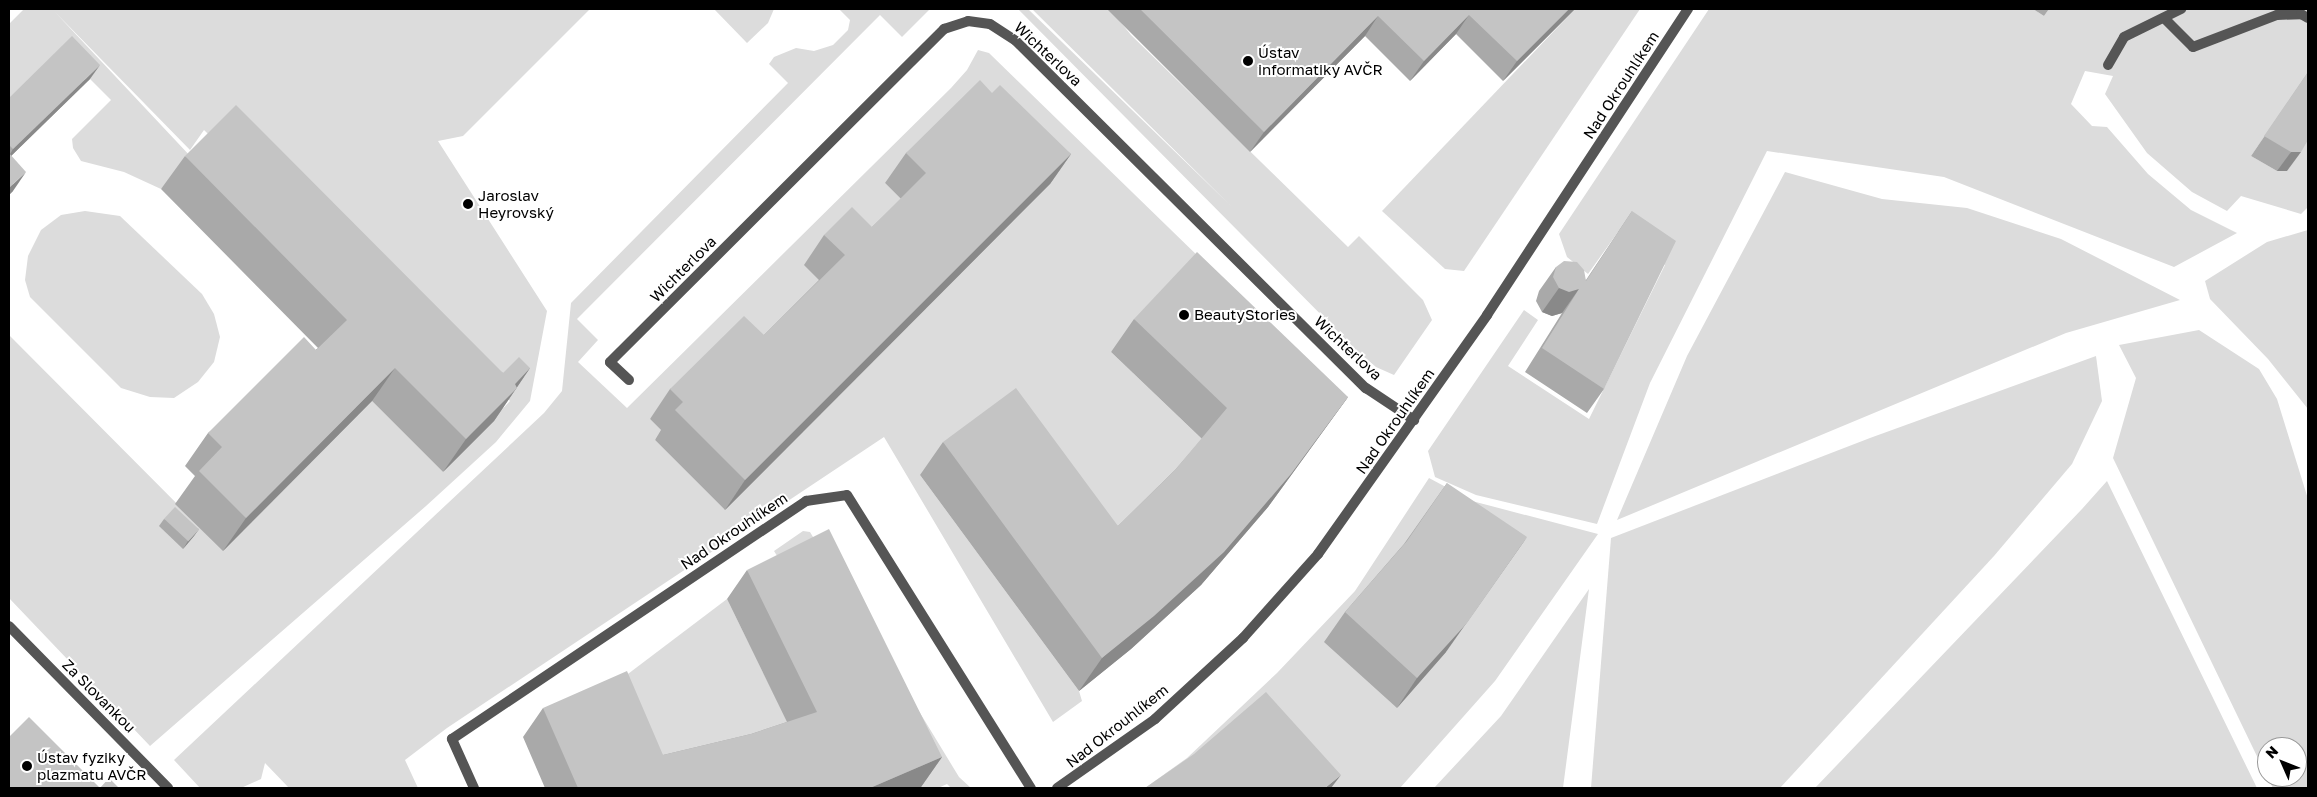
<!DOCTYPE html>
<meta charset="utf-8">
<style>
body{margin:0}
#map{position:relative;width:2317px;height:797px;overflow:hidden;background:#fff;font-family:"Golos Text",sans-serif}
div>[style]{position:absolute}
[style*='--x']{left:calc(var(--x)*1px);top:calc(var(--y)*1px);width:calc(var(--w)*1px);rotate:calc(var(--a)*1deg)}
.green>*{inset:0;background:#dcdcdc}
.minor>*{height:10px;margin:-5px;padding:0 5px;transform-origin:5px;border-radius:5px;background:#555}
.wall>*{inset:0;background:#a9a9a9}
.shaded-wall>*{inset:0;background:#898989}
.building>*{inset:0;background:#c4c4c4;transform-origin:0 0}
.dots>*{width:14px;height:14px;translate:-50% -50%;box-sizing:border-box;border:2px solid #fff;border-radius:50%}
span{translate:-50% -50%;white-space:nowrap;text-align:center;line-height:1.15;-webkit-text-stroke:4px #fff;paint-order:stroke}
.poi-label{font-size:15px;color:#000}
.left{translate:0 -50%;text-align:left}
.street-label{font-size:15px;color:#000}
.frame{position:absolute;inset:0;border:10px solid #000;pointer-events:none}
.north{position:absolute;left:2257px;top:737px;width:50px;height:50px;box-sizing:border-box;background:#fff;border:1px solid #999;border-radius:50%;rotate:314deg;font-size:14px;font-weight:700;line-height:20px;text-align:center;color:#000}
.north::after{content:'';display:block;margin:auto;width:18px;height:22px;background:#000;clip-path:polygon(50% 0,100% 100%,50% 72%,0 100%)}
</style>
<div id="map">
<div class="green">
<i style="clip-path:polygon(24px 9px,590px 9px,463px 136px,438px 141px,547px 311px,530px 401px,496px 442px,426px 506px,150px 746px,9px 598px,9px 335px,223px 550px,372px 401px,443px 472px,510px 401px,497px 388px,377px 300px,204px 130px,190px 150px,54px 11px,192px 158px,161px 189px,124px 172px,81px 161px,73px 148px,72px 139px,111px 100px,90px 79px,9px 102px,9px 24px)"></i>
<i style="clip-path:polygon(714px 9px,774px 9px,768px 23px,747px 43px)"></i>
<i style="clip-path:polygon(evenodd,839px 9px,930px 9px,902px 37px,880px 15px,577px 319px,598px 340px,578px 362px,627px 408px,951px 88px,967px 70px,978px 50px,989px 53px,1203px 261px,1111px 352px,1204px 441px,1122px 534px,920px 475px,1079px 691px,1082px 701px,1053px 722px,884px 437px,447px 728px,405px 760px,418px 788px,289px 788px,265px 763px,261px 779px,241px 788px,200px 788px,174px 760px,544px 413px,562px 391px,571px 303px,788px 83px,769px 64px,774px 57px,796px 48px,814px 51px,833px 45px,848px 30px,850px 20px,839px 9px,885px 183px,1050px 184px,724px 509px,655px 440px,663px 432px,650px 419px,744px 365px,905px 203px,885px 183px)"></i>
<i style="clip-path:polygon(1018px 9px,1028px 9px,1232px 207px,1032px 9px,1110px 9px,1131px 35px,1348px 247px,1359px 236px,1423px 300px,1432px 320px,1394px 375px,1376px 367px,1357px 351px)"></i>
<i style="clip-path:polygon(1575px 9px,1640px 9px,1464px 271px,1445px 269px,1382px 211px)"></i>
<i style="clip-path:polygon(1709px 9px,2033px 9px,2044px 16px,2049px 9px,2308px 9px,2308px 72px,2251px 156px,2277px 171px,2287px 171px,2308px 138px,2308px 207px,2301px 214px,2241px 196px,2227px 211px,2192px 192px,2147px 153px,2105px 94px,2113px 76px,2085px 71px,2071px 104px,2092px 126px,2107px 127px,2148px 174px,2191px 210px,2237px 233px,2174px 267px,1944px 177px,1767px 151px,1650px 383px,1597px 524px,1476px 495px,1435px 477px,1428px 451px,1524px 310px,1538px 320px,1508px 366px,1589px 419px,1665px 265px,1618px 232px,1588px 274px,1567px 257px,1559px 234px)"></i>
<i style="clip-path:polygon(1785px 172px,1882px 199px,1967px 208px,2061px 239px,2180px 300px,2066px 333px,1617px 520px,1687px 356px)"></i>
<i style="clip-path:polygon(85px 211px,120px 216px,202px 294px,214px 314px,220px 337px,214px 362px,198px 382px,174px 398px,150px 397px,121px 388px,30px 297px,25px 280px,28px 256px,41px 230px,61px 215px)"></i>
<i style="clip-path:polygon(2308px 230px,2308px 409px,2268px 359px,2210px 299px,2205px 281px,2267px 242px)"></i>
<i style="clip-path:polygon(2199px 330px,2259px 369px,2277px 399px,2308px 499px,2308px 788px,2273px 788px,2267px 777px,2297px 777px,2297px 747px,2267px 747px,2267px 777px,2113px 458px,2136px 378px,2119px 345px)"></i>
<i style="clip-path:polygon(2096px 356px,2102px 401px,2072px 464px,1994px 556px,1780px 788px,1591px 788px,1611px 538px,1870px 438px)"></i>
<i style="clip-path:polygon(1429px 478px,1472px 501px,1598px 534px,1495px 681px,1400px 788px,1145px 788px,1187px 758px,1277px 673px,1355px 591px)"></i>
<i style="clip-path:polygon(2107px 481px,2257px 788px,1815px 788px,2082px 509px)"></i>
<i style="clip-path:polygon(803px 531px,810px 532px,959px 777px,971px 788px,951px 788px,947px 784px,938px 788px,917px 788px,921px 786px,774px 551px)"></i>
<i style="clip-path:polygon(1589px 589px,1563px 788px,1434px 788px,1501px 716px)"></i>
<i style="clip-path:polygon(727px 599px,797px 741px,643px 785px,616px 683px)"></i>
</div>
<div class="minor">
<i style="--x:2164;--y:18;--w:41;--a:45"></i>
<i style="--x:2193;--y:47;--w:90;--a:-20.9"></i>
<i style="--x:2277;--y:15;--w:24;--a:-2"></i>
<i style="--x:2301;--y:14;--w:8;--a:30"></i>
<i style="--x:2108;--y:65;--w:32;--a:-60"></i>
<i style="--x:2124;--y:37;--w:64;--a:-26.2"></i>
<i style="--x:629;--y:380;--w:26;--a:-137"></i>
<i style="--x:610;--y:362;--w:472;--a:-44.9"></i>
<i style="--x:944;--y:29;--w:25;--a:-18"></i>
<i style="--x:968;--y:21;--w:22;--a:8"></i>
<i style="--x:990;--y:24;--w:31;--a:33"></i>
<i style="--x:1016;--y:41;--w:493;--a:44.8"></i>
<i style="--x:1366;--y:388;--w:58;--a:33.7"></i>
<i style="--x:9;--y:626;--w:227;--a:45.5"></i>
<i style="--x:474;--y:788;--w:54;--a:-114.2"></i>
<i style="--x:452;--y:739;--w:427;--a:-33.9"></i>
<i style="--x:806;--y:501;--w:41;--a:-8.3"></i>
<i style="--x:847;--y:495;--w:346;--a:57.9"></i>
<i style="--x:1057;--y:788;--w:120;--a:-35.1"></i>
<i style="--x:1155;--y:719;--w:120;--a:-42.6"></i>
<i style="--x:1243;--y:638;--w:113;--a:-48.2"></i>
<i style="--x:1318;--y:554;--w:293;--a:-54.7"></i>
<i style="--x:1487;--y:315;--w:366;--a:-56.7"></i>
</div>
<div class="wall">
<i style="clip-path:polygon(1109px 9px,1575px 9px,1503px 81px,1456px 34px,1410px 81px,1365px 36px,1250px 152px,1108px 10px)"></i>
<i style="clip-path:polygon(2033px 9px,2049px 9px,2044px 16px)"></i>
<i style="clip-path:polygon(2308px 72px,2287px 171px,2277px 171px,2251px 156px)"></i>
<i style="clip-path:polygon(90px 79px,11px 156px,13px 191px,9px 195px,9px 98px)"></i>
<i style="clip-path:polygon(992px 93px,1071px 154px,1050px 184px,725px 510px,655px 440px,661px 430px,650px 419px,670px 389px,764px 335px,819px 280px,804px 265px,824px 235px,872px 227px,901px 199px,885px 183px,906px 153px)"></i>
<i style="clip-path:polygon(185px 156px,503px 373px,530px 368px,494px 421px,443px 472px,372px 401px,223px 551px,175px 504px,195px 476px,185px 466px,208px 433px,318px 348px,161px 189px)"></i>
<i style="clip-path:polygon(1632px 211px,1604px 389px,1587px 413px,1525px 372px,1562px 313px,1552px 316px,1542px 312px,1536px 301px,1539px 291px,1556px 267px,1586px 280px)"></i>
<i style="clip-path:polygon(1134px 319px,1348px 397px,1268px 507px,1201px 585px,1131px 649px,1079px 691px,920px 475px,943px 442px,1118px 526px,1175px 470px,1202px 439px,1111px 352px)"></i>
<i style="clip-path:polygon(1447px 483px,1446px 652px,1397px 708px,1324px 642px,1345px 612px,1404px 544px)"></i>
<i style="clip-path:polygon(164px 519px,199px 529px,194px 536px,183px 549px,159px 526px)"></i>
<i style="clip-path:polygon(747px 570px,942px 757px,921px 787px,917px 788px,545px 788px,523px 737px,543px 708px,663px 755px,751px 734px,787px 722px,727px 599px)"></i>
</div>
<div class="shaded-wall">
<i style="clip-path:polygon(1569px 9px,1575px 9px,1503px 81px,1517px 61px)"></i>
<i style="clip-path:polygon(1469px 15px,1456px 34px,1410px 81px,1424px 61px)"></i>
<i style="clip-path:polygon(1378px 16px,1365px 36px,1250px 152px,1264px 132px)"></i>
<i style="clip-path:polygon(100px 65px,90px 79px,9px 158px,9px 156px,13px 149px)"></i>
<i style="clip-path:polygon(2291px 152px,2301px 152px,2287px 171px,2277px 171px)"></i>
<i style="clip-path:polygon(1071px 154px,1050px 184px,725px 510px,745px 480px)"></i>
<i style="clip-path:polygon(26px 172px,13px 191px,9px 195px,9px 188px)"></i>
<i style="clip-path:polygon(1559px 288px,1579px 289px,1562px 313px,1552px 316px,1542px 312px)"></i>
<i style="clip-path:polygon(395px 368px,372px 401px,223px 551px,246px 518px)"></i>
<i style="clip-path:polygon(530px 368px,494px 421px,443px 472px,466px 439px,515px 384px)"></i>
<i style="clip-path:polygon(1348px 397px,1268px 507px,1201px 585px,1131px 649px,1079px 691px,1102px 658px)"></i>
<i style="clip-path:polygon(199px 529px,194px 536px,183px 549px,188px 541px)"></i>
<i style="clip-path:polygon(1527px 537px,1446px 652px,1397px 708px,1417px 678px)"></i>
<i style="clip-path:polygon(942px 757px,921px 787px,917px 788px,870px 788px)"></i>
<i style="clip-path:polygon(1341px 775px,1331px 788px,1325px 788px)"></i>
</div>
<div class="building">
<i style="clip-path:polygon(1140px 9px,1569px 9px,1517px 61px,1469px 15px,1424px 61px,1378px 16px,1264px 132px)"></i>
<i style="clip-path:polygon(72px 36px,100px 65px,13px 149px,9px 145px,9px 98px)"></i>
<i style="clip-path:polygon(2308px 72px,2308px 140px,2301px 152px,2291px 152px,2264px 136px)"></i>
<i style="clip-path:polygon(980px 80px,992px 93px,1000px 85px,1071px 154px,745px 480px,675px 410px,683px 402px,670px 389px,744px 316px,764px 335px,845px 255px,824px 235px,852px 207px,872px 227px,926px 173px,906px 153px)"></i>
<i style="clip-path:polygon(236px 105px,503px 373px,519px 357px,530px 368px,515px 384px,517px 388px,466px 439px,395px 368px,246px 518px,199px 471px,222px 447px,208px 433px,304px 337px,316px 350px,347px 320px,185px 156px)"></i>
<i style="clip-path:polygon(9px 153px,26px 172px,9px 188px)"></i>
<i style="clip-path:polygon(1632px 211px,1676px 241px,1604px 389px,1542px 348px,1579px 289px,1569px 292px,1559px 288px,1553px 277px,1556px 267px,1564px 261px,1577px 262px,1584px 270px,1586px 281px)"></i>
<i style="clip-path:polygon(1197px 252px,1348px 397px,1291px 474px,1224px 552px,1154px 616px,1102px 658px,943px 442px,1016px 388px,1118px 526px,1175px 470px,1227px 408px,1134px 319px)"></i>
<i style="clip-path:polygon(1447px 483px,1527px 537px,1467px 623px,1417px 678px,1345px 612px,1407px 541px)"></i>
<i style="left:175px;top:507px;width:33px;height:16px;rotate:43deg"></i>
<i style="clip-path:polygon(829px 529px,942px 757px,870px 788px,578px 788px,543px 708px,627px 671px,663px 755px,751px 734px,817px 712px,747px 570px)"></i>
<i style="clip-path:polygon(1266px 692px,1341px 775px,1325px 788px,1145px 788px,1194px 754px)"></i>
<i style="clip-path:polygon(29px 717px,100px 788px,109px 778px,119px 788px,9px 788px,9px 737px)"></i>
</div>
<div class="dots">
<i style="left:1248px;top:61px;background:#000"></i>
<i style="left:468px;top:204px;background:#000"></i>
<i style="left:1184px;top:315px;background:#000"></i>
<i style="left:27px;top:766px;background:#000"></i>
</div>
<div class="poi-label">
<span class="left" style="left:1258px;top:61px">Ústav<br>informatiky AVČR</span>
<span class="left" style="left:478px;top:204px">Jaroslav<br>Heyrovský</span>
<span class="left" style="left:1194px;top:315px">BeautyStories</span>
<span class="left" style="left:37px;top:766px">Ústav fyziky<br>plazmatu AVČR</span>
</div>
<div class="street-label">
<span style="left:1048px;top:54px;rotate:43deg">Wichterlova</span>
<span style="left:1621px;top:85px;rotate:-57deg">Nad Okrouhlíkem</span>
<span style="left:683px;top:269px;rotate:-45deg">Wichterlova</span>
<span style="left:1348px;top:348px;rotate:43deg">Wichterlova</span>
<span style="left:1395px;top:421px;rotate:-55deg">Nad Okrouhlíkem</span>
<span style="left:734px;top:531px;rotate:-34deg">Nad Okrouhlíkem</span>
<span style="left:99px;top:696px;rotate:45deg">Za Slovankou</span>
<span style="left:1117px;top:726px;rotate:-38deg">Nad Okrouhlíkem</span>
</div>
<div class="frame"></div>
<div class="north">N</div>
</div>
